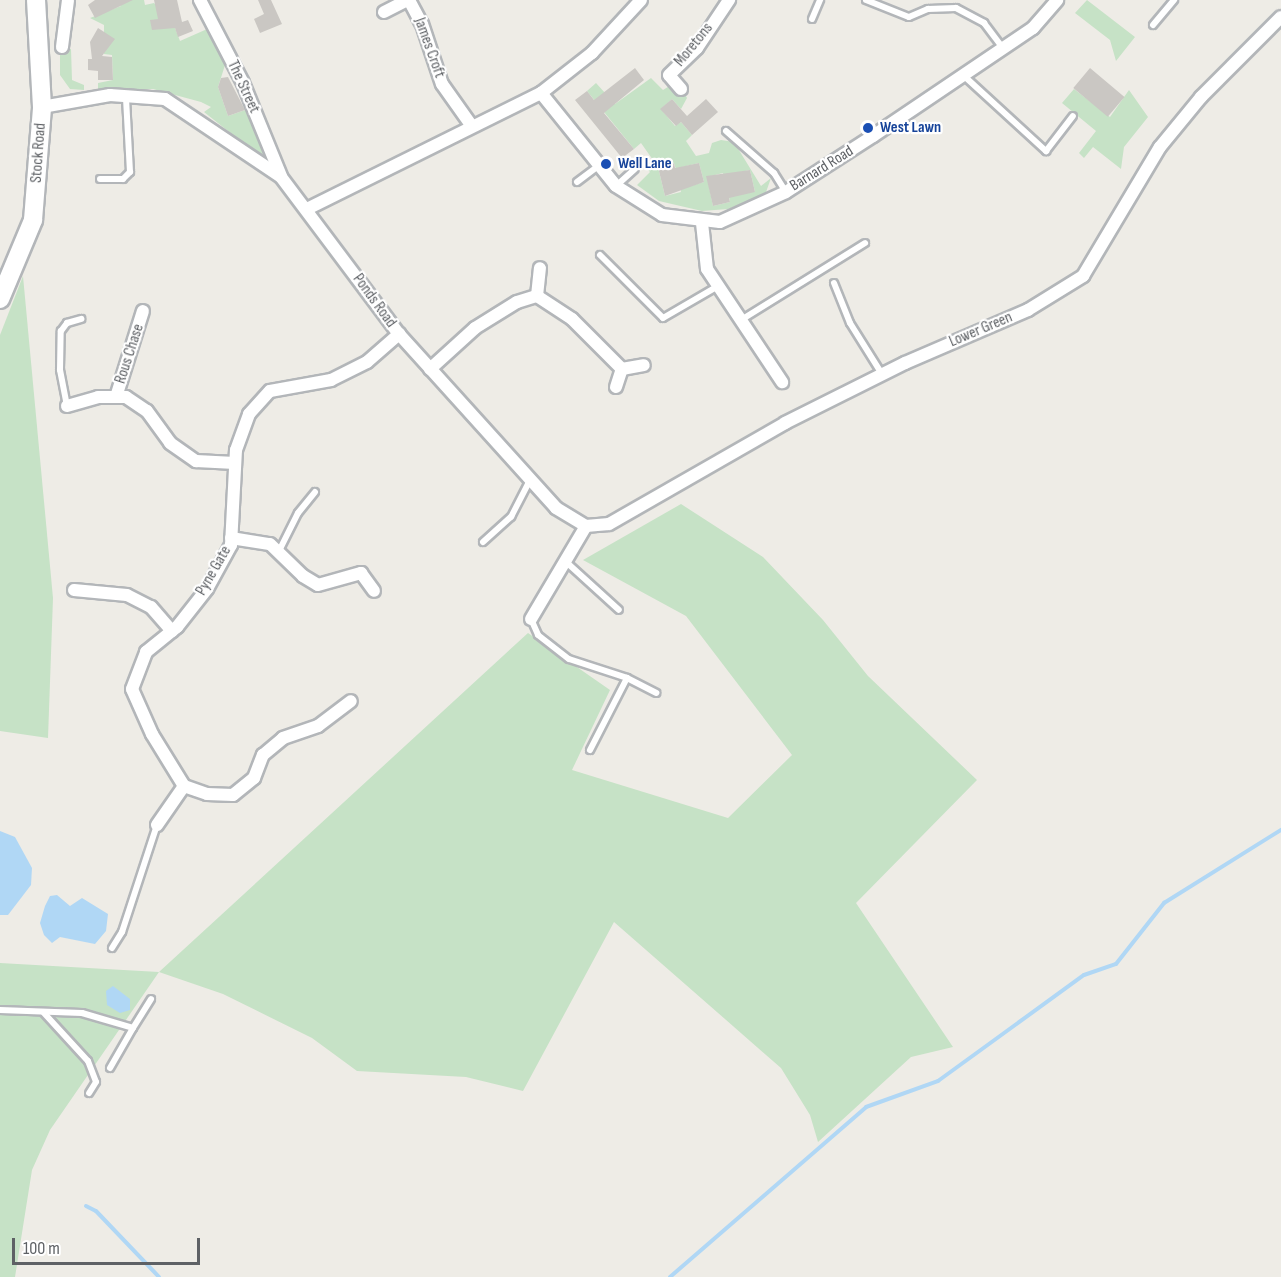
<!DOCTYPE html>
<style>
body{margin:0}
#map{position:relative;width:1281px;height:1277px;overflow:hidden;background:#eeece6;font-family:"Sofia Sans Condensed",sans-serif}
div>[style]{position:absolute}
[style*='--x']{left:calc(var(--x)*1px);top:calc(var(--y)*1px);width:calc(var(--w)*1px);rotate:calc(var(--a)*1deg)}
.green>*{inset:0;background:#c6e2c6}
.water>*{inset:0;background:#b0d7f5}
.stream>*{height:4px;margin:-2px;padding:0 2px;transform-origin:2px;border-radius:2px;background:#b0d7f5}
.building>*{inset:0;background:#cac7c3;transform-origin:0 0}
.roads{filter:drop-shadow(2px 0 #b3b6b9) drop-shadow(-2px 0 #b3b6b9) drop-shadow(0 2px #b3b6b9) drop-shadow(0 -2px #b3b6b9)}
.service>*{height:6px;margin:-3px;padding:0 3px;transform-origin:3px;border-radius:3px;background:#fff}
.minor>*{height:12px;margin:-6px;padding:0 6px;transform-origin:6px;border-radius:6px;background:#fff}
.secondary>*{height:18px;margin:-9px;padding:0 9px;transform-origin:9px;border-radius:9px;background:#fff}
.dots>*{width:16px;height:16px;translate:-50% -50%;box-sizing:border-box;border:3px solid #fff;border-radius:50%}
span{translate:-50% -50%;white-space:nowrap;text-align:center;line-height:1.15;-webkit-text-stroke:4.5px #fff;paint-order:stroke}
.street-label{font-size:16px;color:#5e6165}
.transit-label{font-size:16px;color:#164399;font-weight:700}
.left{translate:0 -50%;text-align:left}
.scale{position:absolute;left:12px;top:1238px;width:188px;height:27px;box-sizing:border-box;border:3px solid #5e6165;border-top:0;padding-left:8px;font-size:18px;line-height:21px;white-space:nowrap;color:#5e6165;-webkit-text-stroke:4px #fff;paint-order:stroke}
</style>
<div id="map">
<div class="green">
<i style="clip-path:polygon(119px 0,144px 0,145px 5px,154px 3px,175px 28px,180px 41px,214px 26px,226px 62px,218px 87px,228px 116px,251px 108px,267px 151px,264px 155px,257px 154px,204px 112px,211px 107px,201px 102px,153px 89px,98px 89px,98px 83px,113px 80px,112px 55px,104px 54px,104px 25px,90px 18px,121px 6px)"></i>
<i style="clip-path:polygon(1087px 0,1135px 37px,1116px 61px,1110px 40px,1075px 13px)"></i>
<i style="clip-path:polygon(71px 49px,72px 80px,84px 85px,84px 90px,70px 89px,60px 75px,60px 50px)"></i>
<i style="clip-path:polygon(evenodd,651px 78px,663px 90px,671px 85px,684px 92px,687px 98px,681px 109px,672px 99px,661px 109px,675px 126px,681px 122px,692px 135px,686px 141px,696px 156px,709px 153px,712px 143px,721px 140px,734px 142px,761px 186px,771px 178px,765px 195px,728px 209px,702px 211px,659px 201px,626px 177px,637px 185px,650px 172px,645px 166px,653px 160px,641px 143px,634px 149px,587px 91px,596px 83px,615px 104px,651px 78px,674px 163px,677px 173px,682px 167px,699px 163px,704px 182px,687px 187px,679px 181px,681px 192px,665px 196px,658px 167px,674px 163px,651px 78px,750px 170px,755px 192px,728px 192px,730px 202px,713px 206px,707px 177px,723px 173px,725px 183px,730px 174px,750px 170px)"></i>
<i style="clip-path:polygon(1074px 89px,1110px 117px,1129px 90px,1148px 117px,1124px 147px,1121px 169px,1093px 147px,1084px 158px,1079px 153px,1096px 131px,1062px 103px)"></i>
<i style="clip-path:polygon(23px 276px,53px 598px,48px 738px,0 731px,0 335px)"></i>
<i style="clip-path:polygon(681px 504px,763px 557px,823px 620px,868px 676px,977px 780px,856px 903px,953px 1047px,911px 1057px,818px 1142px,810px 1115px,781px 1068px,614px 922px,523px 1091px,466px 1077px,357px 1071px,312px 1038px,223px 994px,159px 972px,50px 1130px,32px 1170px,15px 1277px,0 1277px,0 963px,159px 972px,528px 633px,610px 690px,572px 770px,728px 818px,792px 755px,686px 616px,583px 560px)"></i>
</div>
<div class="water">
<i style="clip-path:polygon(0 831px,15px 837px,32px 868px,31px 885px,8px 915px,0 915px)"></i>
<i style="clip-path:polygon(57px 895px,70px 906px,82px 898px,108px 914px,106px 931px,95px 944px,60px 937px,52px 943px,44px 935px,40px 923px,45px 906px,50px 896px)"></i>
<i style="clip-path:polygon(113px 986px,130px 999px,130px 1010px,120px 1013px,107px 1005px,106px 991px)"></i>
</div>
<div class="stream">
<i style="--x:86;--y:1206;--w:11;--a:27"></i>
<i style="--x:96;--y:1211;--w:91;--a:46.3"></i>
<i style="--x:670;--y:1277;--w:259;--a:-40.9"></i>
<i style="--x:866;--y:1107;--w:77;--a:-19.9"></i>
<i style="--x:938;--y:1081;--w:180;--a:-36"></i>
<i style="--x:1084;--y:975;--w:34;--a:-19"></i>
<i style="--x:1116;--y:964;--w:78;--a:-51.8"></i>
<i style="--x:1164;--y:903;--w:138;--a:-32"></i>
</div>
<div class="building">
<i style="clip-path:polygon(95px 0,133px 0,95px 18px,88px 5px)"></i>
<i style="clip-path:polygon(154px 0,177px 0,182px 22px,188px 20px,193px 31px,178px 37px,175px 28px,152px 30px,150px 20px,158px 19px)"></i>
<i style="clip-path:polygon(258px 0,271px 0,282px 24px,260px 33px,254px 19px,264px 14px)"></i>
<i style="clip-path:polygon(98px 28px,115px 39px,102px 56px,112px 57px,113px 80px,98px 80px,98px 71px,88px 70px,88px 59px,92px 59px,90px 42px)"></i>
<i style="clip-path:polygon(635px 68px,644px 80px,604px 113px,634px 149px,622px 158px,575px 100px,587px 91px,594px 100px)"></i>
<i style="left:1090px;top:68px;width:45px;height:26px;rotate:40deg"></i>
<i style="clip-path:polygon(228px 77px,245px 110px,228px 116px,218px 87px,221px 78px)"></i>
<i style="clip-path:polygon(672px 99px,687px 116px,706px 99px,718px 112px,692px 135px,681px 122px,676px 126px,660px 109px)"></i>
<i style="clip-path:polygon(674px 163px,675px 168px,699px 163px,704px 182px,665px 196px,658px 167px)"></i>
<i style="clip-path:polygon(750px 170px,755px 192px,729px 198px,730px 202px,713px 206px,706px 176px)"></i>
</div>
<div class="roads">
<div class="service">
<i style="--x:866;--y:0;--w:46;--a:21.6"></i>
<i style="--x:909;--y:17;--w:21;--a:-23"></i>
<i style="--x:928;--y:9;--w:28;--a:-2"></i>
<i style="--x:956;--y:8;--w:32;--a:28"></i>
<i style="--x:984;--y:23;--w:31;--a:53"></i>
<i style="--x:812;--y:19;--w:21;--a:-67"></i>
<i style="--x:1153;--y:25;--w:33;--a:-50"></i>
<i style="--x:963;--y:75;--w:113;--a:42.5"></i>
<i style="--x:1046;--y:151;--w:44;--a:-52.4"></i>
<i style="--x:726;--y:131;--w:64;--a:41.2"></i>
<i style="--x:774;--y:173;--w:22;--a:58"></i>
<i style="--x:100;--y:179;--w:23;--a:0"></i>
<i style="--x:123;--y:179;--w:10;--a:-45"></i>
<i style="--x:130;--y:172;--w:75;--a:-93.1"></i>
<i style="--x:577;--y:182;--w:26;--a:-37"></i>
<i style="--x:616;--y:186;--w:25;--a:-42"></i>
<i style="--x:600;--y:255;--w:89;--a:45"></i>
<i style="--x:663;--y:318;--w:64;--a:-30.2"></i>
<i style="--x:834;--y:283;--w:43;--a:68.2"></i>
<i style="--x:850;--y:323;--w:60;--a:57.9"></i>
<i style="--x:741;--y:320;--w:146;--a:-31.8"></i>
<i style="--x:67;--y:406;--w:37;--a:-101"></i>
<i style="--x:60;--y:370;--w:39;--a:-89"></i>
<i style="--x:61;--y:331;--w:10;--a:-53"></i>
<i style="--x:67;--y:323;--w:15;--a:-16"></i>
<i style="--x:483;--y:542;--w:38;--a:-42"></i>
<i style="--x:511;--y:517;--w:42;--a:-62.8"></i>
<i style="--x:279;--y:551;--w:42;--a:-63.4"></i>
<i style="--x:298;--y:513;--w:27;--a:-51"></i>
<i style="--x:564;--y:560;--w:74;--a:42.3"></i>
<i style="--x:531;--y:619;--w:17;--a:66"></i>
<i style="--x:538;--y:635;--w:39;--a:38"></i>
<i style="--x:569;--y:659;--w:61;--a:18.1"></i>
<i style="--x:627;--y:678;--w:81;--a:117.2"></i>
<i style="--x:627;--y:678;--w:33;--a:27"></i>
<i style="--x:112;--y:948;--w:19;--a:-58"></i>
<i style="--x:122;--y:932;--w:113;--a:-71.9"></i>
<i style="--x:0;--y:1010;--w:82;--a:2.1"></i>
<i style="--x:82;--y:1013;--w:53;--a:16.4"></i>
<i style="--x:133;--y:1028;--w:34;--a:-58"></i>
<i style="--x:44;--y:1013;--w:65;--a:47.5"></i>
<i style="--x:88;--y:1061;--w:22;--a:69"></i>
<i style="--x:96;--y:1082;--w:13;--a:122"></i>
<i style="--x:110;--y:1068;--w:46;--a:-60.1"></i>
</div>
<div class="minor">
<i style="--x:200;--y:0;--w:93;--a:62.6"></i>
<i style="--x:243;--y:83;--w:100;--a:67.8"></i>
<i style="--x:409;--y:0;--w:27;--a:62"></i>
<i style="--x:422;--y:24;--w:63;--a:71.6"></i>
<i style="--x:442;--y:84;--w:50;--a:54.7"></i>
<i style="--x:384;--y:12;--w:27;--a:-27"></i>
<i style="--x:62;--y:47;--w:47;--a:-82.7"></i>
<i style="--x:681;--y:89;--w:18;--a:-131"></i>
<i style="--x:669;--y:75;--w:39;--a:-44"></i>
<i style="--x:697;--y:48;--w:58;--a:-56.3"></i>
<i style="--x:541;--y:93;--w:119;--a:51.1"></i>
<i style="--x:616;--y:186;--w:54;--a:32.2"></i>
<i style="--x:662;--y:215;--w:58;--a:6.9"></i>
<i style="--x:720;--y:222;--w:72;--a:-24.4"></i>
<i style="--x:786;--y:192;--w:103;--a:-32.8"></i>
<i style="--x:873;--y:136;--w:193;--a:-34"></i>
<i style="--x:1033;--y:28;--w:37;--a:-49"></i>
<i style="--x:42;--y:107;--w:69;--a:-10"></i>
<i style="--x:110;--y:95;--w:55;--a:4.2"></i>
<i style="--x:165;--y:99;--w:140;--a:33.9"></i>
<i style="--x:281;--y:177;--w:196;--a:53.1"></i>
<i style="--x:399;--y:334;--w:234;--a:47.9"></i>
<i style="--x:556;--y:508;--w:35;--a:31"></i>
<i style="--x:586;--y:526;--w:108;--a:120.6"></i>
<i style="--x:307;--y:209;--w:261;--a:-26.4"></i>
<i style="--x:541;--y:93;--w:65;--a:-38.1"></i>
<i style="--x:592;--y:53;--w:72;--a:-47.2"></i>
<i style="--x:702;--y:223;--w:46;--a:83.8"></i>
<i style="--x:707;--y:269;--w:136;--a:56.4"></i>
<i style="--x:537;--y:296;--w:42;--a:33.3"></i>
<i style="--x:572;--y:319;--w:71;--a:45"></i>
<i style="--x:430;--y:369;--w:61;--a:-42.3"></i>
<i style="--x:475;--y:328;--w:49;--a:-31.8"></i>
<i style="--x:517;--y:302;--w:21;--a:-17"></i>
<i style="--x:537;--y:296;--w:28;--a:-84"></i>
<i style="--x:616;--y:387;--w:19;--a:-72"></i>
<i style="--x:622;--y:369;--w:22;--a:-10"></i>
<i style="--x:116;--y:397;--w:90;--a:-72.6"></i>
<i style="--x:67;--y:406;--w:32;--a:-16"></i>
<i style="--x:98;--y:397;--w:28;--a:0"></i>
<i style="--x:126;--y:397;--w:25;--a:34"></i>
<i style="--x:147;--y:411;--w:39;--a:54"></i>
<i style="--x:170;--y:443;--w:32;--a:35"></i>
<i style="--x:196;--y:461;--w:39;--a:3"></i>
<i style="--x:586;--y:526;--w:23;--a:-5"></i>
<i style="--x:609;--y:524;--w:203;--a:-29.8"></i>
<i style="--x:785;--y:423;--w:134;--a:-26.6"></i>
<i style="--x:905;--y:363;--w:134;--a:-23.3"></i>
<i style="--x:1028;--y:310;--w:65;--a:-31.7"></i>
<i style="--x:1083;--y:276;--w:150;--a:-59.2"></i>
<i style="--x:1160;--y:147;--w:65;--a:-50.6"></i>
<i style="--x:1201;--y:97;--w:113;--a:-45"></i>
<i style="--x:231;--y:538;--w:39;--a:9"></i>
<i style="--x:270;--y:544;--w:46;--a:44.1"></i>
<i style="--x:303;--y:576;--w:17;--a:31"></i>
<i style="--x:318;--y:585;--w:45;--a:-15.6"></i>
<i style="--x:361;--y:573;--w:22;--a:54"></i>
<i style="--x:74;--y:590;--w:53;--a:5.4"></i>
<i style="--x:127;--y:595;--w:27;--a:27"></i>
<i style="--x:151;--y:607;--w:32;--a:49"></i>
<i style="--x:184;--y:786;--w:24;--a:19"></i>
<i style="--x:207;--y:794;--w:26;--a:2"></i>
<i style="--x:233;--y:795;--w:27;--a:-39"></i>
<i style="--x:254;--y:778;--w:25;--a:-69"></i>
<i style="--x:263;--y:755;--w:26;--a:-40"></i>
<i style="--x:283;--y:738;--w:37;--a:-19"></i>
<i style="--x:318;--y:726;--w:41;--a:-37.1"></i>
<i style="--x:157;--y:825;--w:47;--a:-55.3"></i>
<i style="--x:184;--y:786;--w:61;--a:-121.6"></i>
<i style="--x:152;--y:734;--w:49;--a:-114"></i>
<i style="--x:132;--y:689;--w:40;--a:-69"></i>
<i style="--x:146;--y:652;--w:40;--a:-39"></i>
<i style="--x:177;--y:627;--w:48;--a:-51.7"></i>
<i style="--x:207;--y:589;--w:50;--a:-61.4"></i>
<i style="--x:231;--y:545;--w:95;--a:-87"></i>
<i style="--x:236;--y:450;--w:38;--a:-70"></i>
<i style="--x:249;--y:414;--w:31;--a:-48"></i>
<i style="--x:270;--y:391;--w:62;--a:-10.2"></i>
<i style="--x:331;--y:380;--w:40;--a:-26.6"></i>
<i style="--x:367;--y:362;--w:43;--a:-41.2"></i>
</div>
<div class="secondary">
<i style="--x:0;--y:299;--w:86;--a:-67.3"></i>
<i style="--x:33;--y:220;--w:113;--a:-85.4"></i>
<i style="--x:42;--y:107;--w:107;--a:-93.2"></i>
</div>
</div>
<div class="dots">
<i style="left:868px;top:128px;background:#1a4fb4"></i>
<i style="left:606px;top:164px;background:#1a4fb4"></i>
</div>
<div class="street-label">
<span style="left:694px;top:45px;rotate:-51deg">Moretons</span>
<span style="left:429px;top:48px;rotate:70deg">James Croft</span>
<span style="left:243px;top:87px;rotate:65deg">The Street</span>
<span style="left:39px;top:153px;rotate:-86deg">Stock Road</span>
<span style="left:822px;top:169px;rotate:-32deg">Barnard Road</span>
<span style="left:374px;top:301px;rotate:54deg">Ponds Road</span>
<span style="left:981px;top:330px;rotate:-23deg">Lower Green</span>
<span style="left:130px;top:354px;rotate:-72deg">Rous Chase</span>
<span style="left:214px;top:571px;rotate:-60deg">Pyne Gate</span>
</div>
<div class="transit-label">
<span class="left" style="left:880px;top:128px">West Lawn</span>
<span class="left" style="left:618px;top:164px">Well Lane</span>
</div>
<div class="scale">100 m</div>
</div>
